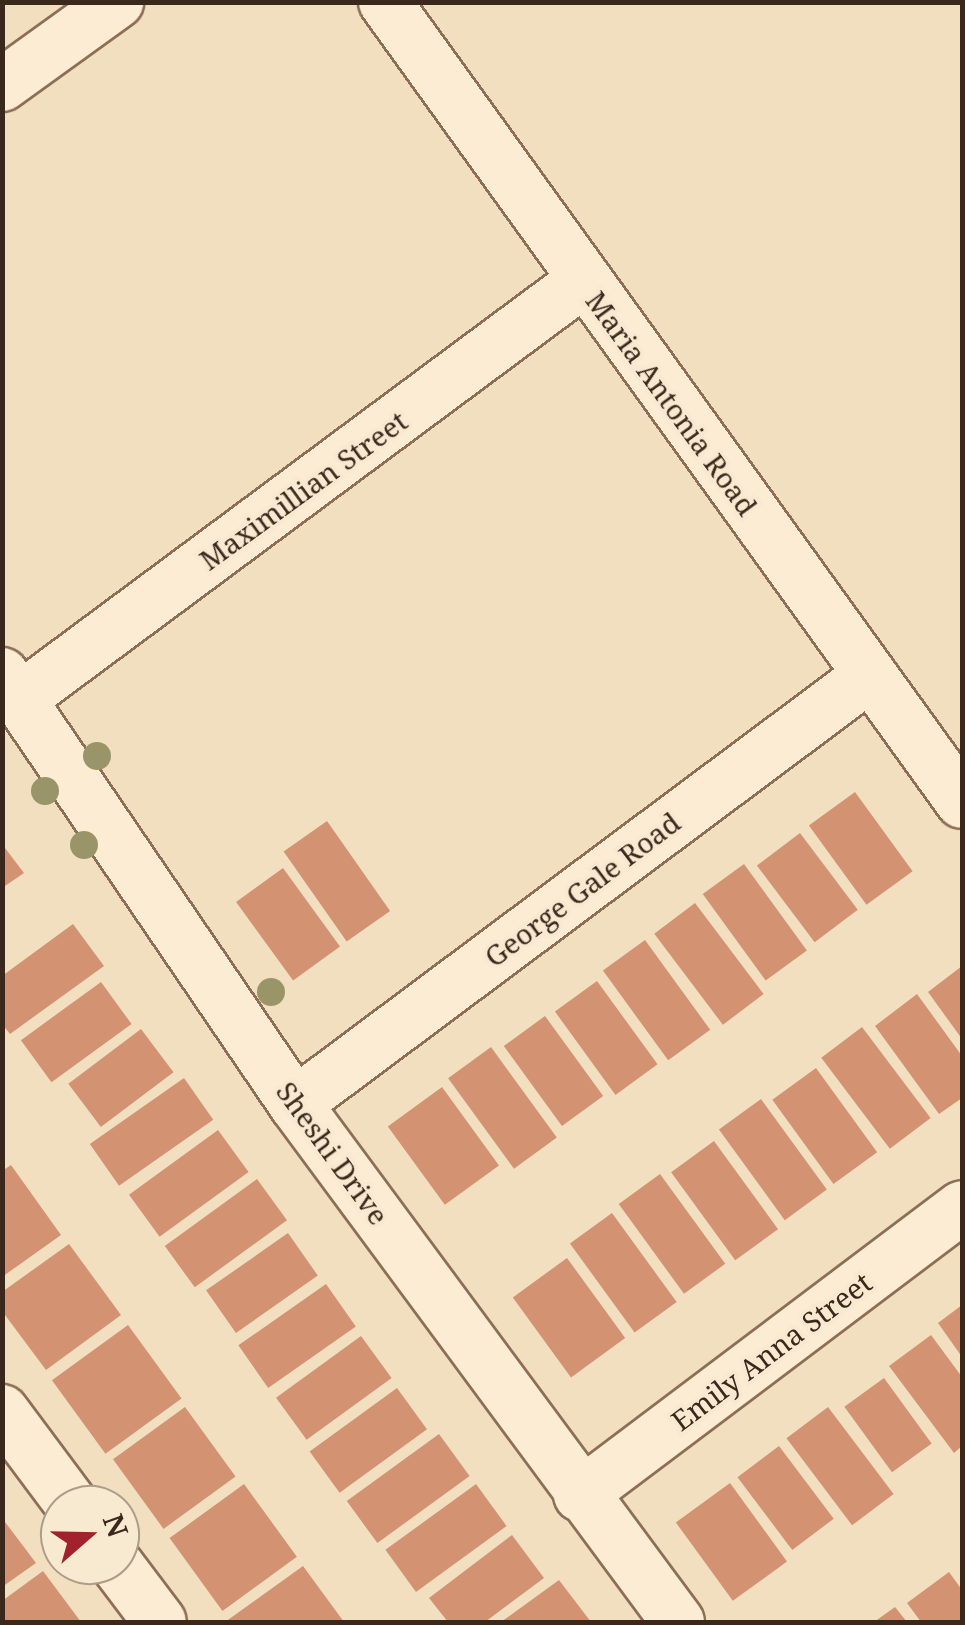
<!DOCTYPE html>
<style>
body{margin:0}
#map{position:relative;width:965px;height:1625px;overflow:hidden;background:#f2dfc0;font-family:"Noto Serif",serif}
div>[style]{position:absolute}
[style*='--x']{left:calc(var(--x)*1px);top:calc(var(--y)*1px);width:calc(var(--w)*1px);rotate:calc(var(--a)*1deg)}
.building>*{inset:0;background:#d39373;transform-origin:0 0}
.roads{filter:drop-shadow(2px 0 #8d6e56) drop-shadow(-2px 0 #8d6e56) drop-shadow(0 2px #8d6e56) drop-shadow(0 -2px #8d6e56)}
.minor>*{height:52px;margin:-26px;padding:0 26px;transform-origin:26px;border-radius:26px;background:#fcecd4}
.trees>*{width:28px;height:28px;margin:-14px;border-radius:50%;background:#999569}
span{translate:-50% -50%;white-space:nowrap;text-align:center;line-height:1.15;-webkit-text-stroke:8px #f8e9d1;paint-order:stroke}
.street-label{font-size:28px;color:#3b281c}
.frame{position:absolute;inset:0;border:5px solid #3b281c;pointer-events:none}
.north{position:absolute;left:40px;top:1485px;width:100px;height:100px;box-sizing:border-box;background:#f8e9d1;border:2px solid #ac9c89;border-radius:50%;rotate:70deg;font-size:28px;font-weight:700;line-height:40px;text-align:center;color:#3b281c}
.north::after{content:'';display:block;margin:auto;width:35px;height:45px;background:#a1212d;clip-path:polygon(50% 0,100% 100%,50% 72%,0 100%)}
</style>
<div id="map">
<div class="building">
<i style="left:855px;top:792px;width:98px;height:57px;rotate:54deg"></i>
<i style="left:327px;top:821px;width:110px;height:53px;rotate:55deg"></i>
<i style="left:800px;top:833px;width:96px;height:54px;rotate:53deg"></i>
<i style="clip-path:polygon(2px 844px,24px 873px,2px 888px)"></i>
<i style="left:744px;top:864px;width:107px;height:51px;rotate:54deg"></i>
<i style="left:283px;top:868px;width:97px;height:58px;rotate:54deg"></i>
<i style="left:695px;top:903px;width:114px;height:51px;rotate:53deg"></i>
<i style="clip-path:polygon(73px 924px,104px 966px,10px 1034px,2px 1024px,2px 976px)"></i>
<i style="left:645px;top:940px;width:111px;height:52px;rotate:54deg"></i>
<i style="clip-path:polygon(962px 966px,962px 1039px,928px 992px)"></i>
<i style="left:597px;top:981px;width:103px;height:52px;rotate:54deg"></i>
<i style="left:101px;top:982px;width:52px;height:99px;rotate:54deg"></i>
<i style="clip-path:polygon(917px 994px,962px 1056px,962px 1098px,939px 1114px,875px 1026px)"></i>
<i style="left:545px;top:1016px;width:99px;height:51px;rotate:54deg"></i>
<i style="left:862px;top:1027px;width:114px;height:51px;rotate:53deg"></i>
<i style="left:141px;top:1029px;width:54px;height:91px;rotate:53deg"></i>
<i style="left:491px;top:1047px;width:112px;height:53px;rotate:54deg"></i>
<i style="left:816px;top:1068px;width:104px;height:54px;rotate:54deg"></i>
<i style="left:184px;top:1078px;width:51px;height:115px;rotate:55deg"></i>
<i style="left:442px;top:1087px;width:97px;height:67px;rotate:54deg"></i>
<i style="left:761px;top:1099px;width:112px;height:52px;rotate:54deg"></i>
<i style="left:218px;top:1130px;width:52px;height:110px;rotate:54deg"></i>
<i style="left:714px;top:1141px;width:109px;height:53px;rotate:54deg"></i>
<i style="clip-path:polygon(11px 1165px,61px 1235px,2px 1277px,2px 1171px)"></i>
<i style="left:660px;top:1174px;width:111px;height:51px;rotate:54deg"></i>
<i style="left:257px;top:1179px;width:51px;height:114px;rotate:54deg"></i>
<i style="left:612px;top:1213px;width:110px;height:52px;rotate:54deg"></i>
<i style="left:288px;top:1233px;width:52px;height:100px;rotate:55deg"></i>
<i style="clip-path:polygon(69px 1244px,121px 1315px,46px 1370px,2px 1311px,2px 1292px)"></i>
<i style="left:567px;top:1258px;width:99px;height:67px;rotate:54deg"></i>
<i style="left:326px;top:1284px;width:52px;height:107px;rotate:55deg"></i>
<i style="clip-path:polygon(962px 1305px,962px 1357px,938px 1323px)"></i>
<i style="left:128px;top:1325px;width:91px;height:94px;rotate:54deg"></i>
<i style="clip-path:polygon(931px 1335px,962px 1377px,962px 1446px,954px 1453px,889px 1366px)"></i>
<i style="left:361px;top:1336px;width:52px;height:105px;rotate:54deg"></i>
<i style="left:884px;top:1378px;width:81px;height:49px;rotate:54deg"></i>
<i style="left:397px;top:1388px;width:51px;height:108px;rotate:54deg"></i>
<i style="left:185px;top:1407px;width:86px;height:89px;rotate:54deg"></i>
<i style="left:828px;top:1407px;width:109px;height:52px;rotate:53deg"></i>
<i style="left:439px;top:1434px;width:52px;height:114px;rotate:54deg"></i>
<i style="left:779px;top:1446px;width:91px;height:52px;rotate:53deg"></i>
<i style="left:730px;top:1483px;width:97px;height:67px;rotate:54deg"></i>
<i style="left:244px;top:1484px;width:90px;height:92px;rotate:54deg"></i>
<i style="left:476px;top:1484px;width:52px;height:112px;rotate:54deg"></i>
<i style="clip-path:polygon(2px 1518px,36px 1563px,2px 1587px)"></i>
<i style="clip-path:polygon(512px 1535px,544px 1578px,485px 1622px,448px 1622px,429px 1598px)"></i>
<i style="clip-path:polygon(303px 1566px,344px 1622px,225px 1622px)"></i>
<i style="clip-path:polygon(43px 1571px,81px 1622px,2px 1622px,2px 1601px)"></i>
<i style="clip-path:polygon(949px 1572px,962px 1590px,962px 1622px,921px 1622px,907px 1603px)"></i>
<i style="clip-path:polygon(559px 1580px,591px 1622px,501px 1622px)"></i>
<i style="clip-path:polygon(895px 1607px,907px 1622px,874px 1622px)"></i>
</div>
<div class="roads">
<div class="minor">
<i style="--x:385;--y:2;--w:986;--a:54.2"></i>
<i style="--x:2;--y:85;--w:142;--a:-35.8"></i>
<i style="--x:2;--y:674;--w:520;--a:55.73"></i>
<i style="--x:295;--y:1104;--w:644;--a:53.52"></i>
<i style="--x:21;--y:698;--w:700;--a:-36.58"></i>
<i style="--x:295;--y:1104;--w:717;--a:-36.73"></i>
<i style="--x:2;--y:1411;--w:117;--a:53.3"></i>
<i style="--x:580;--y:1495;--w:478;--a:-37"></i>
<i style="--x:117;--y:1565;--w:71;--a:53"></i>
</div>
</div>
<div class="trees">
<i style="left:97px;top:756px"></i>
<i style="left:45px;top:791px"></i>
<i style="left:84px;top:845px"></i>
<i style="left:271px;top:992px"></i>
</div>
<div class="street-label">
<span style="left:672px;top:403px;rotate:54deg">Maria Antonia Road</span>
<span style="left:303px;top:490px;rotate:-36deg">Maximillian Street</span>
<span style="left:582px;top:889px;rotate:-37deg">George Gale Road</span>
<span style="left:333px;top:1153px;rotate:54deg">Sheshi Drive</span>
<span style="left:771px;top:1351px;rotate:-37deg">Emily Anna Street</span>
</div>
<div class="frame"></div>
<div class="north">N</div>
</div>
